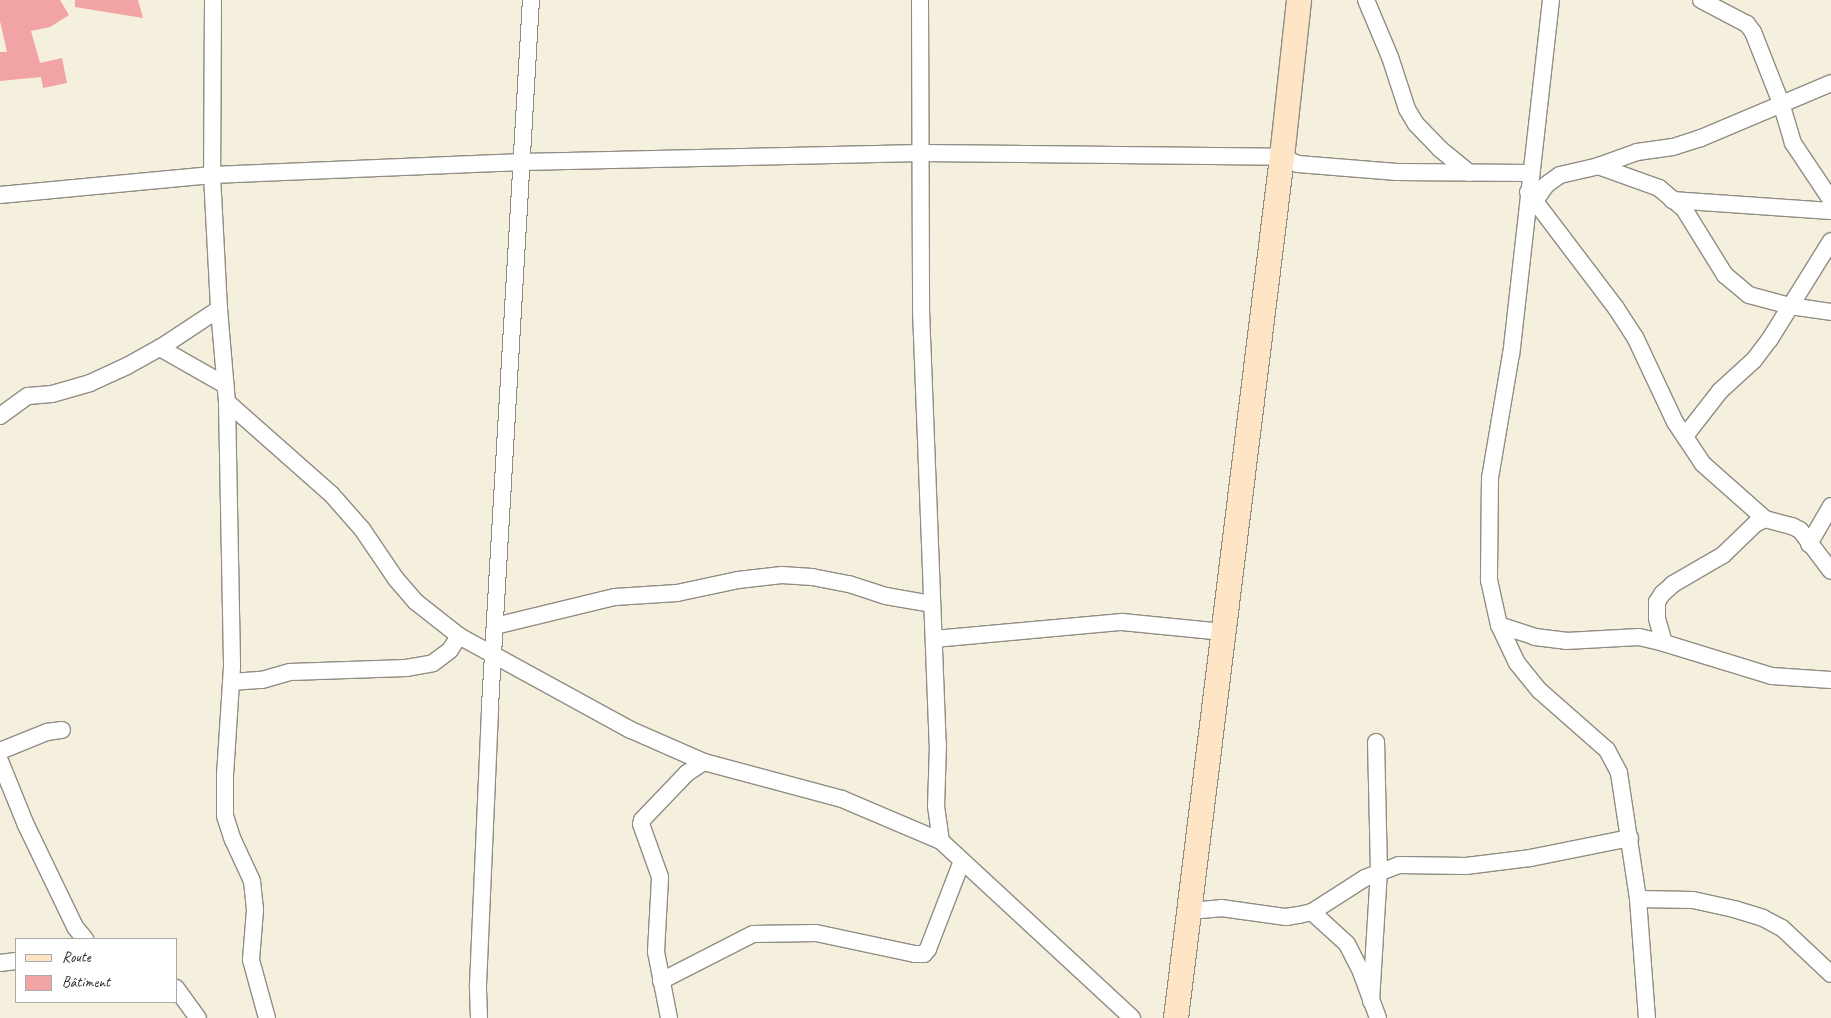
<!DOCTYPE html>
<meta charset="utf-8">
<style>
body{margin:0}
#map{position:relative;width:1831px;height:1018px;overflow:hidden;background:#f5efdd;font-family:Caveat,sans-serif}
div>[style]{position:absolute}
[style*='--x']{left:calc(var(--x)*1px);top:calc(var(--y)*1px);width:calc(var(--w)*1px);rotate:calc(var(--a)*1deg)}
.building>*{inset:0;background:#f1a4a3}
.roads{filter:drop-shadow(1px 0 #908d84) drop-shadow(-1px 0 #908d84) drop-shadow(0 1px #908d84) drop-shadow(0 -1px #908d84)}
.street>*{height:16px;margin:-8px;padding:0 8px;transform-origin:8px;border-radius:8px;background:#fff}
.secondary>*{height:24px;margin:-12px;padding:0 12px;transform-origin:12px;border-radius:12px;background:#fde5c5}
span{translate:-50% -50%;white-space:nowrap;text-align:center;line-height:1.15;-webkit-text-stroke:4.5px #fff;paint-order:stroke}
.legend{position:absolute;left:15px;top:938px;width:162px;height:65px;box-sizing:border-box;background:#fff;border:1px solid #aaa;margin:0;padding:6px 9px;list-style:none;font-size:15px;color:#2b2b2b}
.legend li{display:flex;align-items:center;gap:10px;height:25px}
.legend b{width:25px;border:1px solid #aaa}
</style>
<div id="map">
<div class="building">
<i style="clip-path:polygon(0 0,60px 0,69px 15px,50px 27px,31px 31px,40px 63px,62px 58px,67px 83px,43px 88px,41px 77px,0 81px,0 52px,7px 52px,0 21px)"></i>
<i style="clip-path:polygon(75px 0,138px 0,143px 18px,75px 7px)"></i>
</div>
<div class="roads">
<div class="street">
<i style="--x:213;--y:0;--w:175;--a:90.3"></i>
<i style="--x:212;--y:175;--w:134;--a:87"></i>
<i style="--x:219;--y:309;--w:93;--a:85.1"></i>
<i style="--x:227;--y:402;--w:265;--a:88.9"></i>
<i style="--x:232;--y:667;--w:107;--a:93.7"></i>
<i style="--x:225;--y:774;--w:42;--a:90"></i>
<i style="--x:225;--y:816;--w:25;--a:72"></i>
<i style="--x:233;--y:840;--w:45;--a:65.1"></i>
<i style="--x:252;--y:881;--w:29;--a:84"></i>
<i style="--x:255;--y:910;--w:50;--a:94.6"></i>
<i style="--x:251;--y:960;--w:60;--a:74.6"></i>
<i style="--x:920;--y:0;--w:310;--a:89.8"></i>
<i style="--x:921;--y:310;--w:434;--a:87.8"></i>
<i style="--x:938;--y:744;--w:62;--a:91.8"></i>
<i style="--x:936;--y:806;--w:35;--a:82"></i>
<i style="--x:1366;--y:0;--w:62;--a:67.2"></i>
<i style="--x:1390;--y:57;--w:55;--a:71.9"></i>
<i style="--x:1407;--y:109;--w:17;--a:59"></i>
<i style="--x:1416;--y:124;--w:35;--a:46"></i>
<i style="--x:1440;--y:149;--w:38;--a:39"></i>
<i style="--x:1551;--y:0;--w:356;--a:96.4"></i>
<i style="--x:1511;--y:354;--w:126;--a:99.6"></i>
<i style="--x:1490;--y:478;--w:102;--a:90.6"></i>
<i style="--x:1489;--y:580;--w:46;--a:77.5"></i>
<i style="--x:1499;--y:625;--w:42;--a:64.7"></i>
<i style="--x:1517;--y:663;--w:36;--a:51"></i>
<i style="--x:1540;--y:691;--w:89;--a:41.4"></i>
<i style="--x:1607;--y:750;--w:26;--a:62"></i>
<i style="--x:1619;--y:773;--w:127;--a:81.4"></i>
<i style="--x:1638;--y:899;--w:119;--a:85.7"></i>
<i style="--x:1701;--y:0;--w:52;--a:27.6"></i>
<i style="--x:1747;--y:24;--w:10;--a:53"></i>
<i style="--x:1753;--y:32;--w:76;--a:68.5"></i>
<i style="--x:1781;--y:103;--w:42;--a:73.3"></i>
<i style="--x:1793;--y:143;--w:69;--a:56.3"></i>
<i style="--x:1598;--y:166;--w:65;--a:19.8"></i>
<i style="--x:1659;--y:188;--w:33;--a:40"></i>
<i style="--x:1684;--y:209;--w:78;--a:58.2"></i>
<i style="--x:1725;--y:275;--w:31;--a:40"></i>
<i style="--x:1749;--y:295;--w:42;--a:15"></i>
<i style="--x:1790;--y:306;--w:41;--a:8.3"></i>
<i style="--x:1528;--y:192;--w:146;--a:52.8"></i>
<i style="--x:1616;--y:308;--w:35;--a:57"></i>
<i style="--x:1635;--y:337;--w:94;--a:64.8"></i>
<i style="--x:1675;--y:422;--w:50;--a:56.3"></i>
<i style="--x:1703;--y:464;--w:83;--a:41.6"></i>
<i style="--x:1765;--y:519;--w:28;--a:15"></i>
<i style="--x:1792;--y:526;--w:9;--a:27"></i>
<i style="--x:1800;--y:530;--w:51;--a:52.9"></i>
<i style="--x:0;--y:195;--w:213;--a:-5.4"></i>
<i style="--x:212;--y:175;--w:310;--a:-2.4"></i>
<i style="--x:522;--y:162;--w:399;--a:-1.3"></i>
<i style="--x:921;--y:153;--w:361;--a:0.6"></i>
<i style="--x:1282;--y:157;--w:17;--a:24"></i>
<i style="--x:1298;--y:164;--w:99;--a:4.6"></i>
<i style="--x:1397;--y:172;--w:133;--a:0.4"></i>
<i style="--x:1672;--y:200;--w:159;--a:4"></i>
<i style="--x:1535;--y:201;--w:19;--a:-55"></i>
<i style="--x:1546;--y:185;--w:17;--a:-36"></i>
<i style="--x:1560;--y:175;--w:39;--a:-13"></i>
<i style="--x:1598;--y:166;--w:41;--a:-19.7"></i>
<i style="--x:1637;--y:152;--w:36;--a:-8"></i>
<i style="--x:1673;--y:147;--w:29;--a:-18"></i>
<i style="--x:1701;--y:138;--w:141;--a:-22.9"></i>
<i style="--x:160;--y:348;--w:75;--a:29.6"></i>
<i style="--x:227;--y:402;--w:140;--a:41.5"></i>
<i style="--x:332;--y:495;--w:45;--a:48.6"></i>
<i style="--x:362;--y:529;--w:60;--a:55.8"></i>
<i style="--x:396;--y:579;--w:30;--a:49"></i>
<i style="--x:416;--y:602;--w:55;--a:38.3"></i>
<i style="--x:459;--y:636;--w:196;--a:28.7"></i>
<i style="--x:631;--y:730;--w:80;--a:23.7"></i>
<i style="--x:704;--y:762;--w:143;--a:15"></i>
<i style="--x:842;--y:799;--w:108;--a:23"></i>
<i style="--x:941;--y:841;--w:260;--a:42.8"></i>
<i style="--x:0;--y:416;--w:34;--a:-36"></i>
<i style="--x:28;--y:396;--w:24;--a:-5"></i>
<i style="--x:52;--y:394;--w:40;--a:-16"></i>
<i style="--x:90;--y:383;--w:41;--a:-24.7"></i>
<i style="--x:127;--y:366;--w:38;--a:-29"></i>
<i style="--x:160;--y:348;--w:71;--a:-33.5"></i>
<i style="--x:1685;--y:436;--w:57;--a:-52.1"></i>
<i style="--x:1720;--y:391;--w:46;--a:-42.4"></i>
<i style="--x:1754;--y:360;--w:26;--a:-53"></i>
<i style="--x:1770;--y:339;--w:115;--a:-58.1"></i>
<i style="--x:1809;--y:544;--w:44;--a:-59.9"></i>
<i style="--x:1499;--y:625;--w:38;--a:18"></i>
<i style="--x:1535;--y:637;--w:31;--a:7"></i>
<i style="--x:1566;--y:641;--w:73;--a:-3.1"></i>
<i style="--x:1639;--y:637;--w:26;--a:13"></i>
<i style="--x:1664;--y:643;--w:113;--a:17"></i>
<i style="--x:1772;--y:676;--w:59;--a:3.9"></i>
<i style="--x:495;--y:626;--w:123;--a:-13.6"></i>
<i style="--x:615;--y:597;--w:62;--a:-3.7"></i>
<i style="--x:677;--y:593;--w:62;--a:-12"></i>
<i style="--x:738;--y:580;--w:44;--a:-6.5"></i>
<i style="--x:782;--y:575;--w:30;--a:4"></i>
<i style="--x:812;--y:577;--w:38;--a:11"></i>
<i style="--x:849;--y:584;--w:39;--a:18"></i>
<i style="--x:886;--y:596;--w:47;--a:9.9"></i>
<i style="--x:934;--y:639;--w:189;--a:-5.2"></i>
<i style="--x:1122;--y:622;--w:102;--a:5.6"></i>
<i style="--x:1664;--y:643;--w:26;--a:-106"></i>
<i style="--x:1657;--y:618;--w:16;--a:-90"></i>
<i style="--x:1657;--y:602;--w:9;--a:-58"></i>
<i style="--x:1662;--y:594;--w:15;--a:-42"></i>
<i style="--x:1673;--y:584;--w:58;--a:-30.1"></i>
<i style="--x:1723;--y:555;--w:45;--a:-44.1"></i>
<i style="--x:1755;--y:524;--w:11;--a:-27"></i>
<i style="--x:231;--y:682;--w:31;--a:-4"></i>
<i style="--x:262;--y:680;--w:29;--a:-16"></i>
<i style="--x:290;--y:672;--w:116;--a:-2"></i>
<i style="--x:406;--y:668;--w:27;--a:-10"></i>
<i style="--x:433;--y:663;--w:21;--a:-37"></i>
<i style="--x:450;--y:650;--w:17;--a:-57"></i>
<i style="--x:0;--y:751;--w:51;--a:-22"></i>
<i style="--x:47;--y:732;--w:15;--a:-8"></i>
<i style="--x:0;--y:761;--w:69;--a:67.9"></i>
<i style="--x:26;--y:825;--w:113;--a:64.3"></i>
<i style="--x:75;--y:927;--w:16;--a:50"></i>
<i style="--x:1638;--y:899;--w:55;--a:1"></i>
<i style="--x:1693;--y:900;--w:42;--a:12.4"></i>
<i style="--x:1734;--y:909;--w:30;--a:17"></i>
<i style="--x:1763;--y:918;--w:21;--a:28"></i>
<i style="--x:1782;--y:928;--w:67;--a:43.2"></i>
<i style="--x:1189;--y:911;--w:32;--a:-5"></i>
<i style="--x:1221;--y:908;--w:66;--a:7.9"></i>
<i style="--x:1286;--y:917;--w:13;--a:-9"></i>
<i style="--x:1299;--y:915;--w:13;--a:-13"></i>
<i style="--x:1312;--y:912;--w:63;--a:-32.7"></i>
<i style="--x:1365;--y:878;--w:36;--a:-21"></i>
<i style="--x:1399;--y:865;--w:67;--a:0.9"></i>
<i style="--x:1466;--y:866;--w:64;--a:-7.1"></i>
<i style="--x:1530;--y:858;--w:102;--a:-11.3"></i>
<i style="--x:1312;--y:912;--w:47;--a:42.4"></i>
<i style="--x:1347;--y:944;--w:31;--a:63"></i>
<i style="--x:1361;--y:972;--w:49;--a:69.7"></i>
<i style="--x:0;--y:963;--w:16;--a:-7"></i>
<i style="--x:661;--y:981;--w:103;--a:-27.1"></i>
<i style="--x:753;--y:934;--w:63;--a:-0.9"></i>
<i style="--x:816;--y:933;--w:101;--a:12"></i>
<i style="--x:915;--y:954;--w:9;--a:0"></i>
<i style="--x:924;--y:954;--w:6;--a:-51"></i>
<i style="--x:928;--y:949;--w:94;--a:-68.9"></i>
<i style="--x:176;--y:988;--w:37;--a:54"></i>
<i style="--x:1371;--y:1001;--w:129;--a:-86.5"></i>
<i style="--x:1379;--y:872;--w:130;--a:-91.3"></i>
<i style="--x:479;--y:1018;--w:33;--a:-92"></i>
<i style="--x:478;--y:985;--w:279;--a:-87.5"></i>
<i style="--x:490;--y:706;--w:707;--a:-86.68"></i>
<i style="--x:669;--y:1018;--w:67;--a:-101.1"></i>
<i style="--x:656;--y:952;--w:75;--a:-86.9"></i>
<i style="--x:660;--y:877;--w:56;--a:-109.7"></i>
<i style="--x:641;--y:824;--w:4;--a:-76"></i>
<i style="--x:642;--y:820;--w:65;--a:-46.2"></i>
<i style="--x:687;--y:773;--w:20;--a:-33"></i>
</div>
<div class="secondary">
<i style="--x:1176;--y:1018;--w:868;--a:-82.98"></i>
<i style="--x:1282;--y:157;--w:158;--a:-83.8"></i>
</div>
</div>
<ul class="legend">
<li><b style="height:6px;background:#fde5c5"></b>Route</li>
<li><b style="height:14px;background:#f1a4a3"></b>Bâtiment</li>
</ul>
</div>
